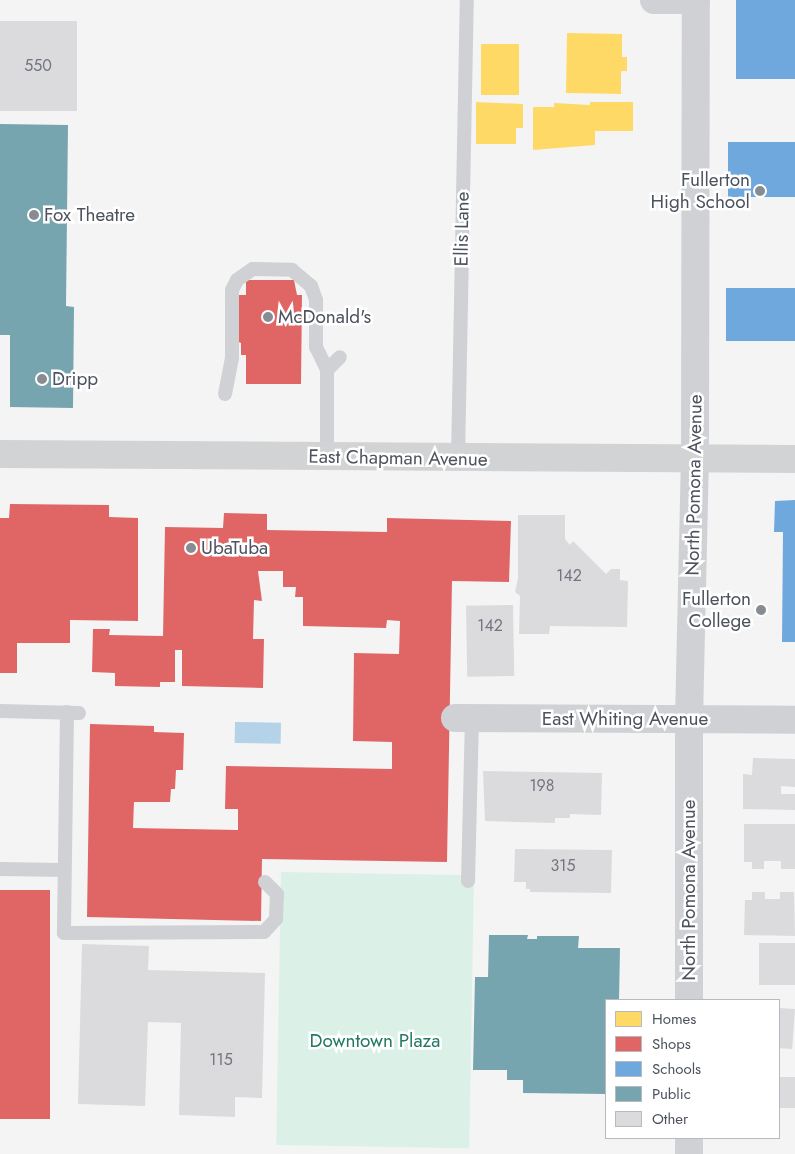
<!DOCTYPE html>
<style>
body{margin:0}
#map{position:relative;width:795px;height:1154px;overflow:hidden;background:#f4f4f4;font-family:Jost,sans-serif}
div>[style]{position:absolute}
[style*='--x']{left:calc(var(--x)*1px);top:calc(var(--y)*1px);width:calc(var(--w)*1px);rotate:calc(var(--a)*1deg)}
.green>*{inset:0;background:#dbf0e7;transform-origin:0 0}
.water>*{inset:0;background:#b4d3e9;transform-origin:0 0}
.homes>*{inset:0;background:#ffd966;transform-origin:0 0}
.shops>*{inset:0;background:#e06666;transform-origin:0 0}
.schools>*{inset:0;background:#6fa8dc;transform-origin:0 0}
.public>*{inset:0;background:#76a5af}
.building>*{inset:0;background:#dbdbdd;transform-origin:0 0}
.lane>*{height:14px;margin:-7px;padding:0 7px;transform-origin:7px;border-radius:7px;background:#cfd1d4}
.street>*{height:28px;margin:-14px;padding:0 14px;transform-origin:14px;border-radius:14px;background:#cfd1d4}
.secondary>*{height:28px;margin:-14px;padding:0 14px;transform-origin:14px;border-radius:14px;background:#d1d3d5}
.dots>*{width:14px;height:14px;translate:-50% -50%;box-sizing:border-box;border:2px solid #fff;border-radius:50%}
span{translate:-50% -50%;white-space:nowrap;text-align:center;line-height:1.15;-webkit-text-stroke:5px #fff;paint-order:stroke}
.number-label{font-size:16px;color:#71767f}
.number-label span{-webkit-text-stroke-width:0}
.poi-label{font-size:19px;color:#4c525e}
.right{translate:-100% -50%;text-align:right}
.left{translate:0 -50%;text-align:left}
.street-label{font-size:19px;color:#4c525e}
.park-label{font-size:19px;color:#227a61}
.legend{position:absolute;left:605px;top:999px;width:175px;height:140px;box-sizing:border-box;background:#fff;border:1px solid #b7babf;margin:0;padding:6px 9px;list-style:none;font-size:15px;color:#4c525e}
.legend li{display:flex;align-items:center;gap:10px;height:25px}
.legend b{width:25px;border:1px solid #b7babf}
</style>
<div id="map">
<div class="green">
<i style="left:281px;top:872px;width:193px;height:273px;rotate:1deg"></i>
</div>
<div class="water">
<i style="left:235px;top:722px;width:46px;height:21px;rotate:1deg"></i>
</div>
<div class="homes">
<i style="clip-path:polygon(567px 33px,622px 34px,622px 57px,627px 57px,627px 71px,621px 71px,621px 94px,566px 93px)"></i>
<i style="left:481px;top:44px;width:38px;height:51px"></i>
<i style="clip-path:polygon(476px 102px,523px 104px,523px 128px,516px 128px,516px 144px,476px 144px)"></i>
<i style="clip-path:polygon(590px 102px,633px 102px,633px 131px,595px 131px,595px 145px,533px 150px,533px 107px,554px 107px,554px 103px,590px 105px)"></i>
</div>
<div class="shops">
<i style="clip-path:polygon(246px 280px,294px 280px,297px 295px,302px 295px,301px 384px,246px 384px,246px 355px,241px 355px,241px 343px,234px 340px,234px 295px,246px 295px)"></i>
<i style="clip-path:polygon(10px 504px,109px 505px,109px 517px,138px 518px,138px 621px,70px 620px,70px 643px,17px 643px,17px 673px,0 673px,0 518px,9px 518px)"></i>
<i style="clip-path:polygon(224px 513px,267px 514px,267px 530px,387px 532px,387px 518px,511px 521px,509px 582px,452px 581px,447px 862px,262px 859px,261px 921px,87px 917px,90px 724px,154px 726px,154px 732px,184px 733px,183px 770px,176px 770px,175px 789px,171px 789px,170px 802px,134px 802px,133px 828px,238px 830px,238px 809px,225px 809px,226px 766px,392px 769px,392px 742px,353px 741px,354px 653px,399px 654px,400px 621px,387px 620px,386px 628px,303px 626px,303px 597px,295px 597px,296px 587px,283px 587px,283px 571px,258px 571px,262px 601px,254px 600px,253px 639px,264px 639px,263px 688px,182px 686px,182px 650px,175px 650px,175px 682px,160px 682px,160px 687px,115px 686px,115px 673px,92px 672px,93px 629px,110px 629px,109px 635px,163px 636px,165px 527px,223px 528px)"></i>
<i style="left:0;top:890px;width:50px;height:229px"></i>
</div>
<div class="schools">
<i style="left:736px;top:0;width:59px;height:79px"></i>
<i style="left:728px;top:142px;width:67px;height:55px"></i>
<i style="left:726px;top:288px;width:69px;height:53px"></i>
<i style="clip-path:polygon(795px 500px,795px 642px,782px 642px,783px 532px,774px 532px,775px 501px)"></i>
</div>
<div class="public">
<i style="clip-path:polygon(0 124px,68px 125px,66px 306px,74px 307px,73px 408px,10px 407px,10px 335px,0 335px)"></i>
<i style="clip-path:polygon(489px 935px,528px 935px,527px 939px,537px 939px,537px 936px,579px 936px,578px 948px,620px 948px,619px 1000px,606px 1000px,606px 1094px,523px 1093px,523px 1080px,507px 1080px,507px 1070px,473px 1070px,475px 977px,488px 977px)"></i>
</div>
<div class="building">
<i style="left:0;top:21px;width:77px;height:90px"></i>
<i style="clip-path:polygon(518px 515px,565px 515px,565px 539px,570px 545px,573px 541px,606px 574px,611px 569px,620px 569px,620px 580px,628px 581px,627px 627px,550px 626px,549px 634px,519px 634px,520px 596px,515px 592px,518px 578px)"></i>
<i style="left:513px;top:605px;width:71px;height:47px;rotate:89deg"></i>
<i style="clip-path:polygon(753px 758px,795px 759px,795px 787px,781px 786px,781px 794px,795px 794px,795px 810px,743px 809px,743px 774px,752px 775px)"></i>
<i style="clip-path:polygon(483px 771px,602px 773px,601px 815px,570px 814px,570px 818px,555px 818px,555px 823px,485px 821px)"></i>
<i style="clip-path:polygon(744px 824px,795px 824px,795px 869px,781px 869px,781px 861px,764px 861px,764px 869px,752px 869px,752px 862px,744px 862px)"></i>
<i style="clip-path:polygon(515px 849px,612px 850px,611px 893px,530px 892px,530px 889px,526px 889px,526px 882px,514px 882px)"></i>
<i style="clip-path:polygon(752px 892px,765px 892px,765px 899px,780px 899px,780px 892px,794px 892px,795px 936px,744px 935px,745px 900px,752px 900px)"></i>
<i style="left:759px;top:943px;width:36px;height:42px"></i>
<i style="clip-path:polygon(82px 944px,149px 946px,148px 970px,265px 973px,262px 1098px,235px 1097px,235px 1117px,179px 1115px,181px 1023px,148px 1022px,145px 1106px,78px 1104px)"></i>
<i style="left:779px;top:1008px;width:16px;height:40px;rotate:4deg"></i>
<i style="left:779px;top:1077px;width:16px;height:31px"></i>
</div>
<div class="lane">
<i style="--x:225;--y:394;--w:37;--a:-79"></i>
<i style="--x:232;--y:358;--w:68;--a:-90"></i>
<i style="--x:232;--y:290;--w:11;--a:-63"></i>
<i style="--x:237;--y:280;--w:19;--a:-35"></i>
<i style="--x:253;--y:269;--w:39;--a:1"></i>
<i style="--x:292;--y:270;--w:25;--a:40"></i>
<i style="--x:311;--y:286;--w:15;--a:70"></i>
<i style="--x:316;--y:300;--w:47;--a:90"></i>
<i style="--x:316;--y:347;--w:25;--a:64"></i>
<i style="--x:327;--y:457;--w:87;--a:-90"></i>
<i style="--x:327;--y:370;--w:18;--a:-45"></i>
<i style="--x:458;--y:458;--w:458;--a:-88.9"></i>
<i style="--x:0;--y:711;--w:79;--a:1.5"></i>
<i style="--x:67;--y:712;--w:221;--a:90.8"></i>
<i style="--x:64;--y:933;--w:200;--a:-0.3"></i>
<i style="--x:264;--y:932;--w:18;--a:-47"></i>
<i style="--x:276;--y:919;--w:25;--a:-88"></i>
<i style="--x:277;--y:894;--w:17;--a:-135"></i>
<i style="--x:0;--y:869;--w:64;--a:0.9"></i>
<i style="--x:468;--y:881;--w:163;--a:-88.6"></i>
</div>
<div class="street">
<i style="--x:654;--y:0;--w:42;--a:0"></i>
<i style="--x:455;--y:718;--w:340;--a:0.3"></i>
<i style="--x:689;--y:1000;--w:280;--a:-90"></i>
<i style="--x:689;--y:720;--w:259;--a:-88.7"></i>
<i style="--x:695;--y:461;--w:461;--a:-89.9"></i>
<i style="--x:689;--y:1138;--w:16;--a:90"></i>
</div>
<div class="secondary">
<i style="--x:0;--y:454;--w:795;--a:0.36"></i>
</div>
<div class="dots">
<i style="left:760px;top:191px;background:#878b92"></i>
<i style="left:34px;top:215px;background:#878b92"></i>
<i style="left:268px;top:317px;background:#878b92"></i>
<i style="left:42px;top:379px;background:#878b92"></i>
<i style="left:191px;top:548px;background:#878b92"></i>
<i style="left:761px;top:610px;background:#878b92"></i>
</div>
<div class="number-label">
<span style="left:38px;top:66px">550</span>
<span style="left:569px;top:576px">142</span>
<span style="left:490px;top:626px">142</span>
<span style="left:542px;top:786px">198</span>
<span style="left:563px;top:866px">315</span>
<span style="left:221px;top:1060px">115</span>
</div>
<div class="poi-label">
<span class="right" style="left:750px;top:191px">Fullerton<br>High School</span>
<span class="left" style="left:44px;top:215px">Fox Theatre</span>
<span class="left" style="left:278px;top:317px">McDonald's</span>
<span class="left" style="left:52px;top:379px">Dripp</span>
<span class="left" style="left:201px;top:548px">UbaTuba</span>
<span class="right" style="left:751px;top:610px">Fullerton<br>College</span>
</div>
<div class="street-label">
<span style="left:462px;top:229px;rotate:-89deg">Ellis Lane</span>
<span style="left:398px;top:458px;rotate:1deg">East Chapman Avenue</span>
<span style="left:694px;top:485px;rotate:-89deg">North Pomona Avenue</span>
<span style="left:625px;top:719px">East Whiting Avenue</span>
<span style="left:689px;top:890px;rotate:-90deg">North Pomona Avenue</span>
</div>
<div class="park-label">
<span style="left:375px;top:1041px">Downtown Plaza</span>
</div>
<ul class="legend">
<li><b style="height:14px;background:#ffd966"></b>Homes</li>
<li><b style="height:14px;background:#e06666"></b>Shops</li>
<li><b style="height:14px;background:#6fa8dc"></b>Schools</li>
<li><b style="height:14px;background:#76a5af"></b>Public</li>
<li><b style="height:14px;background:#dbdbdd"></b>Other</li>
</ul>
</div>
